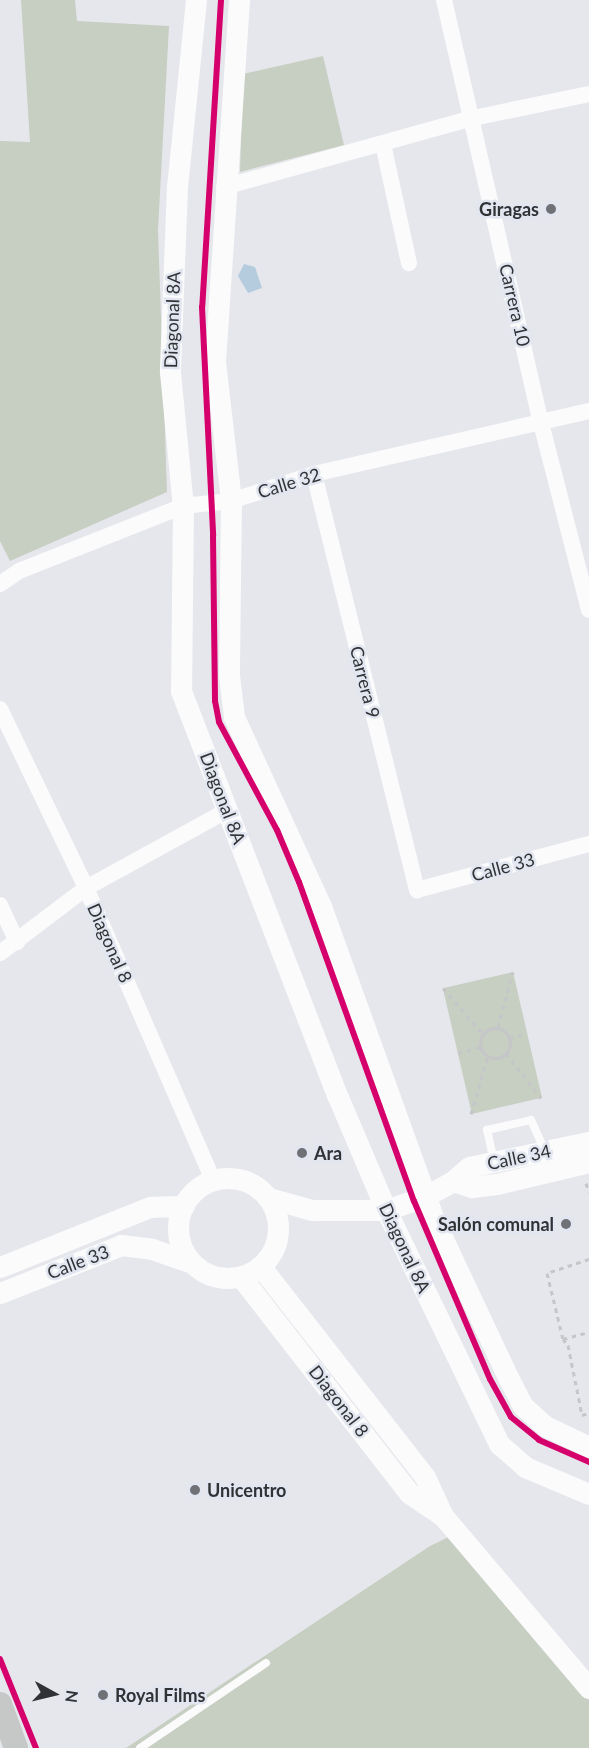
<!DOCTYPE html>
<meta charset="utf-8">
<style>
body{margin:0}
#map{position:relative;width:589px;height:1748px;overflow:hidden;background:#e6e7ec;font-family:Lato,sans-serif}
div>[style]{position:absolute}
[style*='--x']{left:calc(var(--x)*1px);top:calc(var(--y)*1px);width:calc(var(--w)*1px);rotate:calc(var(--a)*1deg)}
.green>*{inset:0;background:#c7cec2;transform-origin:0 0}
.water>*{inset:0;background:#b4ccdd}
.path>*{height:3px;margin-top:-1.5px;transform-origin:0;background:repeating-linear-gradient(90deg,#c5c6c8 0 4.5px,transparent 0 9px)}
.path>.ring{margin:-1.5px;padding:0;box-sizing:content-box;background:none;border:3px solid #c5c6c8;border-radius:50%}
.service>*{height:8px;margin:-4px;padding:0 4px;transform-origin:4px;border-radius:4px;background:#fbfbfc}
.minor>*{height:16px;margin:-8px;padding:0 8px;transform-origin:8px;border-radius:8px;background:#fbfbfc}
.tertiary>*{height:21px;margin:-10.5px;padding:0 10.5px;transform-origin:10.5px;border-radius:10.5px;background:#fbfbfc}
.tertiary>.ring{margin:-10.5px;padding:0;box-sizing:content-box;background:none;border:21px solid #fbfbfc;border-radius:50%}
.secondary>*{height:24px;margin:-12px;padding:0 12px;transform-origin:12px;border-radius:12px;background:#c5c8c6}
.cycleway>*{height:6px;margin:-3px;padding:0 3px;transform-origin:3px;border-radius:3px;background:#d6006c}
.dots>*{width:16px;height:16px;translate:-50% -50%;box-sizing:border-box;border:3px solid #e2e6f0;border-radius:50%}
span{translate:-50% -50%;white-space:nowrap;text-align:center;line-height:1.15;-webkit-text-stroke:5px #e2e6f0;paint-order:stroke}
.poi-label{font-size:18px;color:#313236;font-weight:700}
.right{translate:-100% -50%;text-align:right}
.left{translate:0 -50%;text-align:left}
.street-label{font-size:18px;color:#313236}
.north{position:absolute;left:24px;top:1664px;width:60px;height:60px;-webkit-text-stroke:4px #e2e6f0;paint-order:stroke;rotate:98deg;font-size:16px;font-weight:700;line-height:24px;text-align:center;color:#313236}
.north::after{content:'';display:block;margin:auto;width:21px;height:27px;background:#313236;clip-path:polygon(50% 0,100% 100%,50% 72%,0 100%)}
</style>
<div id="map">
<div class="green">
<i style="clip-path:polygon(21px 0,75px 0,77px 21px,169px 26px,158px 230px,167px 492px,10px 561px,0 541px,0 141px,30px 142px)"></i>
<i style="clip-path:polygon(323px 56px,344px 145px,240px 172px,243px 74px)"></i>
<i style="left:513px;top:972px;width:129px;height:72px;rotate:77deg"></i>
<i style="clip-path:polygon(463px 1530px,589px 1685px,589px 1748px,126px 1748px,430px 1546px)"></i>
</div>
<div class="water">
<i style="clip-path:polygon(244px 264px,255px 267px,262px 288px,248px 293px,238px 276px)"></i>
</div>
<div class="path">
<i style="--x:443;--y:988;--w:60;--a:49.1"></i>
<i style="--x:498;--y:1027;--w:57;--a:-74.7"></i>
<i class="ring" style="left:480px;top:1028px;width:27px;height:27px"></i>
<i style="--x:509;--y:1038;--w:18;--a:-13"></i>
<i style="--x:458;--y:1053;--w:23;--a:-15"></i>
<i style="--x:506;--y:1053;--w:57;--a:52.1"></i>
<i style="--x:471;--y:1114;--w:60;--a:-73.7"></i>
<i style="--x:586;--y:1183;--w:9;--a:72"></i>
<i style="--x:589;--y:1259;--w:44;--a:161.6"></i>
<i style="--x:547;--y:1273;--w:68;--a:76.4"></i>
<i style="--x:563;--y:1339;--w:8;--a:50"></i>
<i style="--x:568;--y:1345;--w:71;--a:78.7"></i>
<i style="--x:582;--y:1415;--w:7;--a:-16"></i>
<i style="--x:563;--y:1339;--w:27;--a:-15"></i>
</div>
<div class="service">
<i style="--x:494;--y:1162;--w:33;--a:-102"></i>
<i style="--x:487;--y:1130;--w:45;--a:-12.8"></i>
<i style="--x:531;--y:1120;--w:35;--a:66"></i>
<i style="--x:140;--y:1748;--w:152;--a:-34"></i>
</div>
<div class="minor">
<i style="--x:444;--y:0;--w:434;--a:77.1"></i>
<i style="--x:541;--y:423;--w:193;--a:75.6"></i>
<i style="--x:383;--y:144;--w:122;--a:77.7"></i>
<i style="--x:224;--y:187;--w:258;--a:-15.5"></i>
<i style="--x:473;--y:118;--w:118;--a:-11.7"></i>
<i style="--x:314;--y:474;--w:429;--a:76.1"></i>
<i style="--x:417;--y:890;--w:178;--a:-15"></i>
<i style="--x:0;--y:584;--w:23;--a:-34"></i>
<i style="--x:19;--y:571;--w:176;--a:-21.6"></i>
<i style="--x:183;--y:506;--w:48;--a:-5.9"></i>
<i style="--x:231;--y:501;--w:87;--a:-18"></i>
<i style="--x:314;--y:474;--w:282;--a:-12.9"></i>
<i style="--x:0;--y:709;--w:199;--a:64.3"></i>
<i style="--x:86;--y:888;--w:318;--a:66.5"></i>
<i style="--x:0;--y:905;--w:41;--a:65.3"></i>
<i style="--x:0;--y:953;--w:108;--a:-37.1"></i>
<i style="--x:86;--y:888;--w:162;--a:-28.8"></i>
</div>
<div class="tertiary">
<i style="--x:196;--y:0;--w:187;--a:95.8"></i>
<i style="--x:177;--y:186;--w:186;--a:92.2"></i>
<i style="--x:170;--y:372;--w:135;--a:84.5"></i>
<i style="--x:183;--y:506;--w:185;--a:90.6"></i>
<i style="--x:181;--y:691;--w:435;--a:68.9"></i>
<i style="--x:338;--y:1097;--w:123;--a:67"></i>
<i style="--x:386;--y:1210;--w:260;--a:64.2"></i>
<i style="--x:499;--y:1444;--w:35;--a:41"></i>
<i style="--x:525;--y:1467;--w:69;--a:22.9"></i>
<i style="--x:239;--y:0;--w:363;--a:93.8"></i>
<i style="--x:215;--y:362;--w:140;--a:83.4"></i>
<i style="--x:231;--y:501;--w:174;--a:90.7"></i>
<i style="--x:229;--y:675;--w:42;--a:83.2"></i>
<i style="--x:234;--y:717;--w:208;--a:65.3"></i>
<i style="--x:321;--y:906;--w:336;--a:70.2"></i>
<i style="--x:435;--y:1222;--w:174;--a:64.8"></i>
<i style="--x:509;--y:1379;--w:30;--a:63"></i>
<i style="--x:523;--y:1406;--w:30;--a:42"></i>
<i style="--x:545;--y:1426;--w:49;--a:25.5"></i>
<i class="ring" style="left:178px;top:1178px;width:79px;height:79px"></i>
<i style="--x:453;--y:1181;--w:20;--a:18"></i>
<i style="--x:472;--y:1187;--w:25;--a:-7"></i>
<i style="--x:497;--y:1184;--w:95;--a:-13.4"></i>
<i style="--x:269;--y:1198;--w:45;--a:15.6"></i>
<i style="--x:312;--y:1210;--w:74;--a:0"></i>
<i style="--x:386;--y:1210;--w:42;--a:-19.3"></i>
<i style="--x:426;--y:1196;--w:31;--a:-29"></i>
<i style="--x:453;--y:1181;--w:21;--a:-41"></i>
<i style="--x:469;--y:1167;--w:123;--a:-11.8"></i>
<i style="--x:0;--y:1267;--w:162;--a:-21.8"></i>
<i style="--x:150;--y:1207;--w:34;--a:-2"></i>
<i style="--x:261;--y:1267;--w:266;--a:52"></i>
<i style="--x:425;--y:1477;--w:43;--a:65.2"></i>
<i style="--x:443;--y:1516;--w:226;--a:49.7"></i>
<i style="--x:241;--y:1277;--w:274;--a:52.1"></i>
<i style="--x:409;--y:1493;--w:41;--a:34.1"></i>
<i style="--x:0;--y:1293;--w:130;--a:-21.6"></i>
<i style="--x:121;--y:1245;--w:31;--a:7"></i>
<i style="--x:152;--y:1249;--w:42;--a:19.3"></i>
</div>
<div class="secondary">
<i style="--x:0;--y:1704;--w:47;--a:70"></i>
</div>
<div class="cycleway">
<i style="--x:221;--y:0;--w:308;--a:93.5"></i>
<i style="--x:202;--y:307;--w:229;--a:87.2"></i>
<i style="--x:213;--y:536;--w:165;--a:89.3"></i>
<i style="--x:215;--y:701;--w:21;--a:79"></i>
<i style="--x:219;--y:722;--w:123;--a:61.8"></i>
<i style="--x:277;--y:830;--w:56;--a:67.1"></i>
<i style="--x:299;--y:882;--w:339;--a:70.2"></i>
<i style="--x:414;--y:1201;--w:194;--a:66.9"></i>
<i style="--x:490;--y:1379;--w:43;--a:61.1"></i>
<i style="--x:511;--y:1417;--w:36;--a:39"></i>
<i style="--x:539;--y:1440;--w:55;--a:23.7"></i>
<i style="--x:0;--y:1659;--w:96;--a:68"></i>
</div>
<div class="dots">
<i style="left:551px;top:209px;background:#707176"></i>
<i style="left:302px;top:1153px;background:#707176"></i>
<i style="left:566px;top:1224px;background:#707176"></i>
<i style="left:195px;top:1490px;background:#707176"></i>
<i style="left:103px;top:1695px;background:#707176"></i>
</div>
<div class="poi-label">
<span class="right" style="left:539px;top:209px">Giragas</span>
<span class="left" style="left:314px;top:1153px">Ara</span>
<span class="right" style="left:554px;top:1224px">Salón comunal</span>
<span class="left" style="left:207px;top:1490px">Unicentro</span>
<span class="left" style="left:115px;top:1695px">Royal Films</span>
</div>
<div class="street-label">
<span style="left:515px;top:305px;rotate:77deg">Carrera 10</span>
<span style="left:172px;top:320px;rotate:-88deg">Diagonal 8A</span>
<span style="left:289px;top:483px;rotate:-17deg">Calle 32</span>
<span style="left:365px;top:682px;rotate:76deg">Carrera 9</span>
<span style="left:223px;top:798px;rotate:69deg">Diagonal 8A</span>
<span style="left:503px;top:867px;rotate:-15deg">Calle 33</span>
<span style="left:110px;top:943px;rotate:66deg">Diagonal 8</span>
<span style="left:519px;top:1157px;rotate:-12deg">Calle 34</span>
<span style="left:405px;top:1248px;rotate:65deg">Diagonal 8A</span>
<span style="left:78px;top:1262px;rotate:-21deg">Calle 33</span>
<span style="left:339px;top:1401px;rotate:52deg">Diagonal 8</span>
</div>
<div class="north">N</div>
</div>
